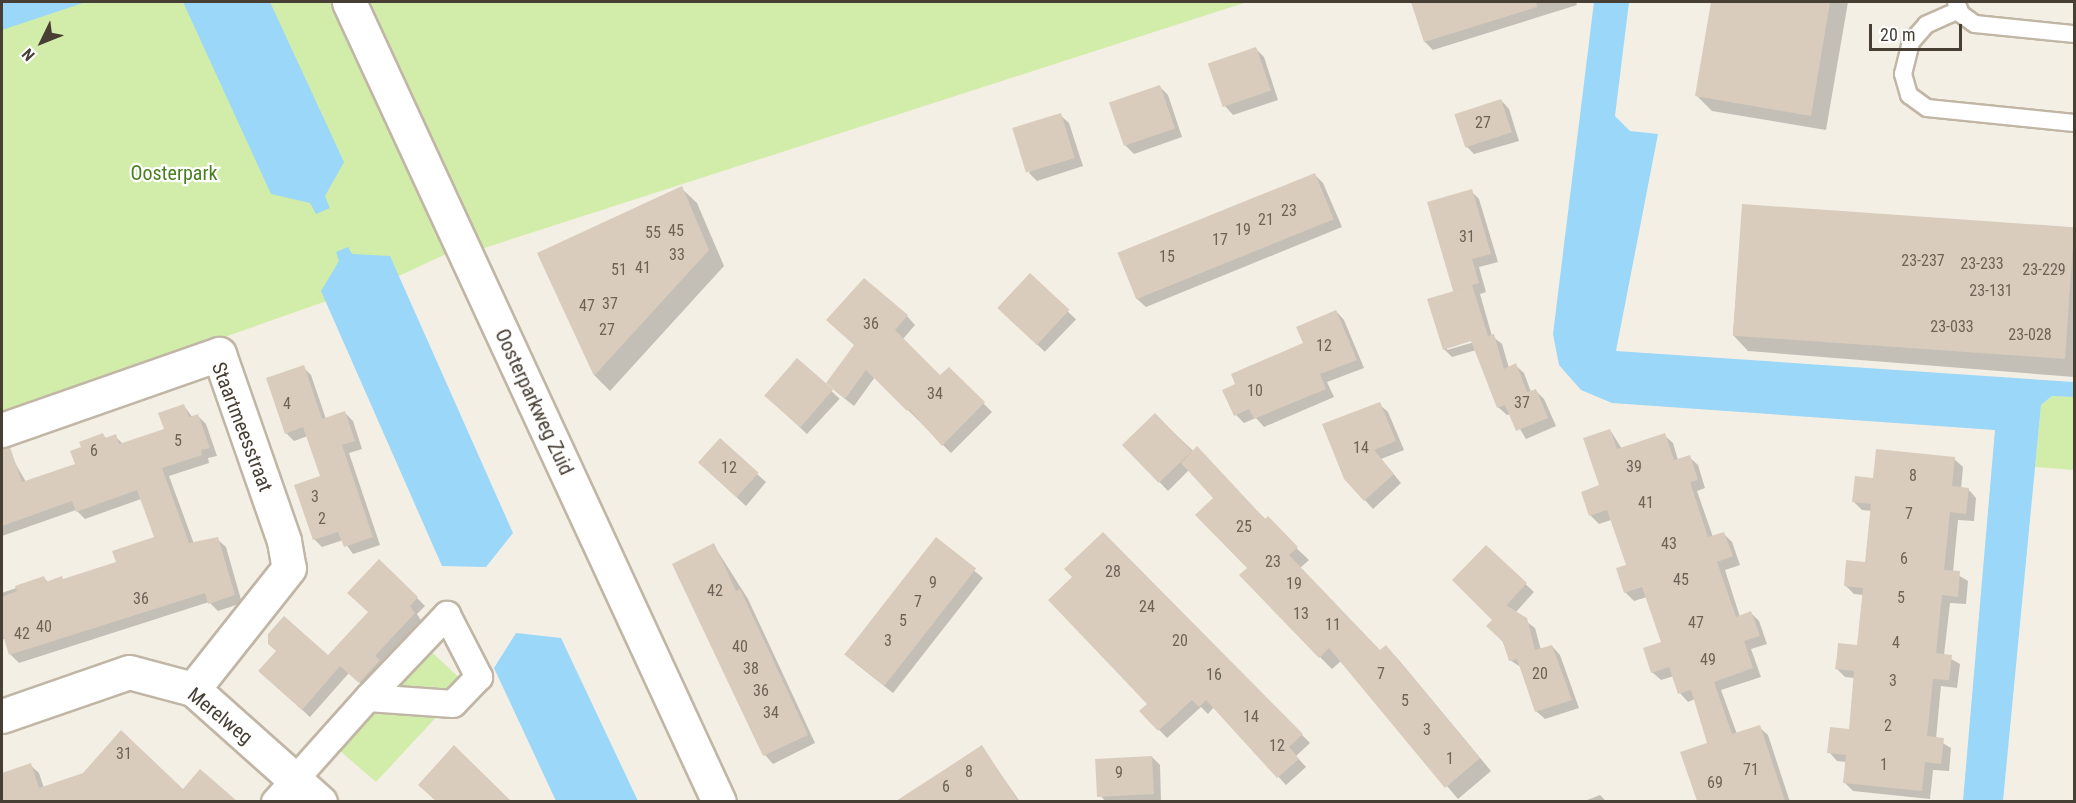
<!DOCTYPE html>
<style>
body{margin:0}
#map{position:relative;width:2076px;height:803px;overflow:hidden;background:#f4efe5;font-family:"Roboto Condensed",sans-serif}
div>[style]{position:absolute}
[style*='--x']{left:calc(var(--x)*1px);top:calc(var(--y)*1px);width:calc(var(--w)*1px);rotate:calc(var(--a)*1deg)}
.green>*{inset:0;background:#d2eda9}
.water>*{inset:0;background:#9ad7f8}
.shadow>*{inset:0;background:#0003;transform-origin:0 0}
.building>*{inset:0;background:#daccbc;transform-origin:0 0}
.roads{filter:drop-shadow(2px 0 #c1b6a6) drop-shadow(-2px 0 #c1b6a6) drop-shadow(0 2px #c1b6a6) drop-shadow(0 -2px #c1b6a6)}
.service>*{height:16px;margin:-8px;padding:0 8px;transform-origin:8px;border-radius:8px;background:#fff}
.pedestrian>*{height:26px;margin:-13px;padding:0 13px;transform-origin:13px;border-radius:13px;background:#fff}
.minor>*{height:33px;margin:-16.5px;padding:0 16.5px;transform-origin:16.5px;border-radius:16.5px;background:#fff}
span{translate:-50% -50%;white-space:nowrap;text-align:center;line-height:1.15;-webkit-text-stroke:4.5px #fff;paint-order:stroke}
.number-label{font-size:16px;color:#6c6256}
.number-label span{-webkit-text-stroke-width:0}
.park-label{font-size:20px;color:#4a7f21}
.street-label{font-size:20px;color:#473e34}
.frame{position:absolute;inset:0;border:3px solid #473e34;pointer-events:none}
.north{position:absolute;left:12px;top:12px;width:60px;height:60px;-webkit-text-stroke:4px #fff;paint-order:stroke;rotate:227deg;font-size:16px;font-weight:700;line-height:24px;text-align:center;color:#473e34}
.north::after{content:'';display:block;margin:auto;width:21px;height:27px;background:#473e34;clip-path:polygon(50% 0,100% 100%,50% 72%,0 100%)}
.scale{position:absolute;left:1869px;top:24px;width:93px;height:27px;box-sizing:border-box;border:3px solid #473e34;border-top:0;padding-left:8px;font-size:18px;line-height:21px;white-space:nowrap;color:#473e34;-webkit-text-stroke:4px #fff;paint-order:stroke}
</style>
<div id="map">
<div class="green">
<i style="clip-path:polygon(2px 2px,1247px 2px,478px 250px,474px 241px,401px 275px,2px 415px)"></i>
<i style="clip-path:polygon(2052px 396px,2074px 397px,2074px 470px,2035px 467px,2041px 405px)"></i>
<i style="clip-path:polygon(423px 644px,465px 683px,454px 696px,376px 695px)"></i>
<i style="clip-path:polygon(364px 709px,441px 712px,376px 782px,332px 744px)"></i>
</div>
<div class="water">
<i style="clip-path:polygon(2px 2px,86px 2px,2px 30px)"></i>
<i style="clip-path:polygon(183px 2px,270px 2px,344px 162px,325px 196px,330px 208px,316px 214px,310px 203px,271px 194px)"></i>
<i style="clip-path:polygon(1594px 2px,1629px 2px,1615px 116px,1630px 131px,1658px 134px,1616px 351px,2074px 382px,2074px 397px,2052px 396px,2041px 405px,2003px 801px,1963px 801px,1995px 430px,1612px 403px,1581px 390px,1559px 365px,1553px 334px)"></i>
<i style="clip-path:polygon(348px 247px,352px 254px,390px 256px,513px 533px,486px 567px,442px 566px,321px 291px,339px 261px,336px 252px)"></i>
<i style="clip-path:polygon(516px 633px,561px 638px,638px 801px,556px 801px,494px 668px)"></i>
</div>
<div class="shadow">
<i style="clip-path:polygon(1412px 2px,1576px 2px,1577px 5px,1433px 50px,1425px 42px)"></i>
<i style="clip-path:polygon(1712px 2px,1848px 2px,1826px 130px,1712px 111px,1696px 95px)"></i>
<i style="clip-path:polygon(1256px 49px,1264px 57px,1278px 100px,1233px 115px,1225px 106px)"></i>
<i style="clip-path:polygon(1159px 86px,1168px 95px,1182px 137px,1134px 154px,1125px 145px)"></i>
<i style="clip-path:polygon(1501px 100px,1509px 109px,1519px 141px,1474px 154px,1466px 146px)"></i>
<i style="clip-path:polygon(1060px 115px,1069px 123px,1083px 166px,1037px 181px,1029px 173px)"></i>
<i style="clip-path:polygon(1315px 175px,1323px 183px,1342px 227px,1146px 307px,1137px 299px)"></i>
<i style="clip-path:polygon(681px 188px,697px 203px,724px 266px,610px 391px,595px 376px,539px 254px)"></i>
<i style="clip-path:polygon(evenodd,1471px 191px,1479px 199px,1498px 262px,1479px 267px,1486px 292px,1480px 294px,1492px 336px,1502px 344px,1509px 368px,1515px 365px,1524px 373px,1531px 392px,1535px 390px,1544px 399px,1556px 426px,1526px 439px,1511px 414px,1507px 415px,1498px 407px,1476px 350px,1452px 357px,1444px 349px,1471px 191px,1477px 338px,1478px 341px,1447px 350px,1447px 347px,1477px 338px)"></i>
<i style="clip-path:polygon(1743px 205px,2074px 231px,2074px 377px,1748px 351px,1733px 335px)"></i>
<i style="left:1030px;top:275px;width:64px;height:45px;rotate:44deg"></i>
<i style="clip-path:polygon(1336px 311px,1344px 320px,1364px 368px,1327px 382px,1334px 397px,1264px 427px,1256px 418px,1244px 423px,1236px 415px)"></i>
<i style="clip-path:polygon(907px 316px,915px 325px,903px 339px,940px 377px,949px 369px,992px 412px,951px 453px,875px 377px,854px 406px,834px 390px)"></i>
<i style="left:798px;top:360px;width:57px;height:48px;rotate:43deg"></i>
<i style="clip-path:polygon(303px 367px,311px 375px,326px 419px,345px 413px,353px 421px,362px 449px,349px 453px,380px 545px,353px 554px,343px 540px,322px 547px,314px 539px,322px 477px,308px 436px,294px 441px,286px 433px)"></i>
<i style="clip-path:polygon(1379px 404px,1388px 412px,1404px 450px,1381px 459px,1401px 483px,1373px 509px,1345px 478px)"></i>
<i style="clip-path:polygon(184px 406px,193px 418px,198px 416px,206px 424px,217px 456px,208px 458px,209px 463px,169px 476px,194px 544px,217px 539px,226px 547px,242px 603px,218px 611px,209px 602px,19px 663px,11px 655px,5px 638px,2px 640px,2px 593px,44px 578px,49px 583px,64px 581px,117px 563px,155px 538px,141px 499px,85px 519px,76px 510px,2px 536px,2px 464px,14px 461px,26px 482px,77px 465px,83px 448px,103px 435px,107px 439px,115px 436px,123px 444px,166px 430px)"></i>
<i style="clip-path:polygon(1155px 415px,1309px 560px,1300px 568px,1380px 652px,1386px 647px,1398px 659px,1491px 771px,1458px 799px,1341px 661px,1332px 669px,1320px 657px,1249px 568px,1215px 498px,1189px 470px,1168px 491px,1124px 445px)"></i>
<i style="clip-path:polygon(1610px 430px,1622px 449px,1664px 435px,1673px 443px,1678px 460px,1689px 457px,1698px 465px,1705px 488px,1697px 491px,1713px 537px,1724px 534px,1732px 542px,1740px 565px,1725px 570px,1740px 617px,1751px 613px,1759px 621px,1767px 644px,1751px 649px,1761px 677px,1721px 690px,1737px 734px,1759px 727px,1768px 735px,1790px 802px,1699px 802px,1682px 753px,1709px 744px,1695px 699px,1688px 702px,1680px 693px,1674px 676px,1661px 680px,1652px 672px,1663px 643px,1647px 597px,1634px 601px,1626px 593px,1618px 569px,1628px 566px,1611px 520px,1599px 524px,1591px 516px,1583px 493px,1601px 486px)"></i>
<i style="clip-path:polygon(1954px 459px,1963px 467px,1961px 489px,1968px 489px,1976px 498px,1974px 521px,1958px 520px,1953px 572px,1968px 581px,1967px 593px,1966px 604px,1950px 603px,1944px 655px,1960px 664px,1957px 688px,1941px 686px,1938px 717px,1936px 739px,1951px 748px,1949px 771px,1933px 770px,1930px 799px,1853px 791px,1845px 783px,1847px 762px,1837px 761px,1829px 752px,1850px 730px,1855px 678px,1845px 677px,1837px 669px,1858px 647px,1863px 595px,1854px 594px,1845px 585px,1866px 563px,1872px 511px,1862px 510px,1854px 502px,1875px 480px)"></i>
<i style="clip-path:polygon(708px 471px,757px 474px,766px 482px,746px 506px)"></i>
<i style="clip-path:polygon(1103px 534px,1310px 743px,1296px 756px,1306px 767px,1286px 785px,1214px 707px,1208px 714px,1201px 707px,1167px 738px,1141px 711px,1149px 704px,1075px 577px)"></i>
<i style="clip-path:polygon(936px 539px,983px 578px,893px 693px,855px 663px)"></i>
<i style="clip-path:polygon(713px 544px,748px 599px,815px 743px,773px 764px,765px 755px,674px 564px)"></i>
<i style="clip-path:polygon(1486px 547px,1534px 592px,1515px 613px,1535px 628px,1541px 650px,1552px 646px,1560px 655px,1579px 708px,1545px 719px,1536px 711px,1522px 668px,1510px 660px,1494px 620px)"></i>
<i style="clip-path:polygon(380px 561px,425px 606px,417px 614px,422px 622px,382px 665px,368px 690px,349px 673px,310px 717px,268px 679px,328px 657px,370px 612px)"></i>
<i style="clip-path:polygon(454px 747px,509px 802px,437px 802px,429px 794px)"></i>
<i style="clip-path:polygon(982px 747px,1020px 802px,899px 802px)"></i>
<i style="clip-path:polygon(1152px 757px,1160px 765px,1161px 802px,1106px 802px,1099px 794px)"></i>
<i style="clip-path:polygon(30px 765px,39px 773px,44px 788px,63px 793px,66px 802px,2px 802px,2px 775px)"></i>
<i style="clip-path:polygon(86px 789px,183px 791px,233px 800px,100px 802px)"></i>
<i style="clip-path:polygon(1600px 795px,1607px 802px,1582px 802px)"></i>
</div>
<div class="building">
<i style="clip-path:polygon(1411px 2px,1536px 2px,1537px 7px,1424px 42px)"></i>
<i style="clip-path:polygon(1711px 2px,1830px 2px,1811px 116px,1695px 96px)"></i>
<i style="left:1256px;top:47px;width:46px;height:51px;rotate:71deg"></i>
<i style="left:1160px;top:85px;width:46px;height:54px;rotate:71deg"></i>
<i style="left:1501px;top:99px;width:35px;height:49px;rotate:72deg"></i>
<i style="left:1061px;top:113px;width:47px;height:51px;rotate:73deg"></i>
<i style="left:1315px;top:173px;width:50px;height:213px;rotate:68deg"></i>
<i style="clip-path:polygon(682px 186px,709px 250px,594px 376px,537px 253px)"></i>
<i style="clip-path:polygon(1472px 189px,1491px 254px,1472px 259px,1479px 283px,1472px 285px,1488px 336px,1494px 334px,1504px 369px,1516px 363px,1527px 392px,1536px 389px,1548px 418px,1516px 431px,1505px 405px,1497px 408px,1471px 341px,1443px 350px,1427px 299px,1471px 286px,1453px 291px,1427px 202px)"></i>
<i style="left:1742px;top:204px;width:333px;height:132px;rotate:4deg"></i>
<i style="left:1030px;top:273px;width:54px;height:48px;rotate:43deg"></i>
<i style="clip-path:polygon(864px 278px,908px 315px,895px 330px,940px 375px,949px 367px,985px 402px,942px 446px,909px 409px,907px 411px,866px 370px,845px 399px,826px 383px,854px 345px,826px 320px)"></i>
<i style="clip-path:polygon(1336px 310px,1357px 360px,1320px 374px,1326px 389px,1254px 419px,1249px 409px,1234px 416px,1222px 390px,1235px 384px,1231px 374px,1303px 343px,1296px 327px)"></i>
<i style="left:797px;top:358px;width:48px;height:50px;rotate:41deg"></i>
<i style="clip-path:polygon(304px 365px,322px 419px,345px 411px,355px 441px,342px 445px,373px 537px,344px 547px,338px 532px,313px 540px,294px 485px,320px 476px,303px 427px,285px 434px,266px 378px)"></i>
<i style="clip-path:polygon(1380px 402px,1396px 441px,1374px 450px,1394px 474px,1364px 501px,1344px 479px,1322px 424px)"></i>
<i style="clip-path:polygon(184px 404px,189px 417px,198px 414px,210px 448px,201px 450px,202px 455px,162px 468px,189px 543px,218px 537px,235px 595px,208px 604px,205px 593px,9px 655px,2px 632px,2px 597px,17px 591px,15px 586px,44px 576px,46px 582px,62px 576px,63px 579px,116px 562px,112px 551px,154px 537px,137px 490px,76px 512px,72px 501px,2px 526px,2px 448px,10px 447px,22px 482px,75px 464px,70px 451px,81px 447px,79px 442px,103px 433px,105px 438px,116px 434px,119px 444px,164px 429px,158px 413px)"></i>
<i style="left:1155px;top:413px;width:53px;height:46px;rotate:46deg"></i>
<i style="clip-path:polygon(1610px 429px,1617px 449px,1665px 433px,1674px 460px,1690px 455px,1698px 480px,1690px 482px,1708px 537px,1724px 532px,1733px 556px,1717px 562px,1736px 617px,1751px 611px,1760px 636px,1744px 641px,1753px 668px,1714px 682px,1732px 734px,1760px 725px,1785px 801px,1697px 801px,1680px 752px,1707px 743px,1691px 690px,1678px 694px,1669px 667px,1651px 673px,1643px 648px,1661px 642px,1642px 587px,1624px 593px,1616px 568px,1626px 565px,1607px 510px,1589px 516px,1581px 492px,1599px 485px,1583px 438px)"></i>
<i style="left:720px;top:438px;width:52px;height:33px;rotate:42deg"></i>
<i style="clip-path:polygon(1197px 446px,1265px 519px,1268px 516px,1298px 547px,1289px 555px,1380px 650px,1386px 645px,1480px 758px,1445px 788px,1329px 648px,1319px 658px,1239px 575px,1247px 568px,1195px 515px,1213px 498px,1181px 463px)"></i>
<i style="clip-path:polygon(1876px 449px,1955px 457px,1952px 486px,1969px 488px,1966px 514px,1950px 512px,1944px 570px,1960px 571px,1958px 597px,1942px 595px,1936px 653px,1952px 655px,1949px 680px,1933px 679px,1930px 708px,1927px 736px,1944px 738px,1941px 764px,1925px 762px,1922px 791px,1843px 783px,1846px 755px,1827px 753px,1830px 727px,1849px 729px,1854px 671px,1835px 669px,1837px 655px,1838px 643px,1857px 645px,1863px 588px,1844px 586px,1846px 560px,1865px 562px,1871px 504px,1852px 502px,1855px 476px,1873px 478px)"></i>
<i style="clip-path:polygon(1103px 532px,1303px 734px,1289px 747px,1299px 759px,1277px 778px,1206px 700px,1199px 707px,1192px 700px,1158px 731px,1139px 711px,1147px 704px,1048px 600px,1072px 577px,1064px 569px)"></i>
<i style="left:936px;top:537px;width:51px;height:149px;rotate:38deg"></i>
<i style="clip-path:polygon(714px 543px,736px 591px,740px 589px,808px 735px,763px 756px,672px 564px)"></i>
<i style="clip-path:polygon(1486px 545px,1527px 583px,1501px 611px,1506px 605px,1527px 618px,1535px 650px,1552px 645px,1572px 700px,1535px 712px,1517px 659px,1509px 661px,1503px 642px,1486px 626px,1492px 620px,1452px 580px)"></i>
<i style="clip-path:polygon(379px 559px,418px 597px,410px 606px,415px 613px,375px 656px,380px 660px,359px 683px,340px 666px,302px 710px,258px 671px,276px 651px,268px 644px,268px 634px,284px 616px,328px 655px,368px 612px,347px 593px)"></i>
<i style="clip-path:polygon(121px 730px,183px 789px,200px 769px,237px 801px,2px 801px,2px 773px,31px 763px,39px 788px,83px 773px)"></i>
<i style="clip-path:polygon(454px 745px,511px 801px,436px 801px,418px 785px)"></i>
<i style="clip-path:polygon(982px 745px,1018px 801px,896px 801px,950px 766px)"></i>
<i style="left:1152px;top:756px;width:38px;height:57px;rotate:87deg"></i>
</div>
<div class="roads">
<div class="service">
<i style="--x:1956;--y:2;--w:13;--a:67"></i>
<i style="--x:1961;--y:14;--w:17;--a:36"></i>
<i style="--x:1975;--y:24;--w:100;--a:5.8"></i>
<i style="--x:1959;--y:10;--w:36;--a:156"></i>
<i style="--x:1926;--y:25;--w:23;--a:131"></i>
<i style="--x:1911;--y:42;--w:33;--a:104"></i>
<i style="--x:1903;--y:74;--w:22;--a:74"></i>
<i style="--x:1909;--y:95;--w:22;--a:36"></i>
<i style="--x:1927;--y:108;--w:148;--a:5.8"></i>
</div>
<div class="pedestrian">
<i style="--x:275;--y:802;--w:140;--a:-48.2"></i>
<i style="--x:368;--y:698;--w:115;--a:-46.4"></i>
<i style="--x:447;--y:615;--w:70;--a:62.7"></i>
<i style="--x:479;--y:677;--w:37;--a:134"></i>
<i style="--x:453;--y:704;--w:85;--a:-176"></i>
</div>
<div class="minor">
<i style="--x:349;--y:2;--w:881;--a:65.18"></i>
<i style="--x:2;--y:430;--w:230;--a:-19.3"></i>
<i style="--x:219;--y:354;--w:198;--a:70.8"></i>
<i style="--x:284;--y:541;--w:27;--a:80"></i>
<i style="--x:289;--y:568;--w:154;--a:128.4"></i>
<i style="--x:2;--y:716;--w:134;--a:-19.1"></i>
<i style="--x:129;--y:672;--w:66;--a:14.9"></i>
<i style="--x:193;--y:689;--w:170;--a:41.7"></i>
</div>
</div>
<div class="number-label">
<span style="left:1483px;top:123px">27</span>
<span style="left:1289px;top:211px">23</span>
<span style="left:1266px;top:220px">21</span>
<span style="left:1243px;top:230px">19</span>
<span style="left:676px;top:231px">45</span>
<span style="left:653px;top:233px">55</span>
<span style="left:1467px;top:237px">31</span>
<span style="left:1220px;top:240px">17</span>
<span style="left:677px;top:255px">33</span>
<span style="left:1167px;top:257px">15</span>
<span style="left:1923px;top:261px">23-237</span>
<span style="left:1982px;top:264px">23-233</span>
<span style="left:643px;top:268px">41</span>
<span style="left:619px;top:270px">51</span>
<span style="left:2044px;top:270px">23-229</span>
<span style="left:1991px;top:291px">23-131</span>
<span style="left:610px;top:304px">37</span>
<span style="left:587px;top:306px">47</span>
<span style="left:871px;top:324px">36</span>
<span style="left:1952px;top:327px">23-033</span>
<span style="left:607px;top:330px">27</span>
<span style="left:2030px;top:335px">23-028</span>
<span style="left:1324px;top:346px">12</span>
<span style="left:1255px;top:391px">10</span>
<span style="left:935px;top:394px">34</span>
<span style="left:1522px;top:403px">37</span>
<span style="left:287px;top:404px">4</span>
<span style="left:178px;top:441px">5</span>
<span style="left:1361px;top:448px">14</span>
<span style="left:94px;top:451px">6</span>
<span style="left:1634px;top:467px">39</span>
<span style="left:729px;top:468px">12</span>
<span style="left:1913px;top:476px">8</span>
<span style="left:315px;top:497px">3</span>
<span style="left:1646px;top:503px">41</span>
<span style="left:1909px;top:514px">7</span>
<span style="left:322px;top:519px">2</span>
<span style="left:1244px;top:527px">25</span>
<span style="left:1669px;top:544px">43</span>
<span style="left:1904px;top:559px">6</span>
<span style="left:1273px;top:562px">23</span>
<span style="left:1113px;top:572px">28</span>
<span style="left:1681px;top:580px">45</span>
<span style="left:933px;top:583px">9</span>
<span style="left:1294px;top:584px">19</span>
<span style="left:715px;top:591px">42</span>
<span style="left:1901px;top:598px">5</span>
<span style="left:141px;top:599px">36</span>
<span style="left:918px;top:602px">7</span>
<span style="left:1147px;top:607px">24</span>
<span style="left:1301px;top:614px">13</span>
<span style="left:903px;top:621px">5</span>
<span style="left:1696px;top:623px">47</span>
<span style="left:1333px;top:625px">11</span>
<span style="left:44px;top:627px">40</span>
<span style="left:22px;top:634px">42</span>
<span style="left:888px;top:641px">3</span>
<span style="left:1180px;top:641px">20</span>
<span style="left:1896px;top:643px">4</span>
<span style="left:740px;top:647px">40</span>
<span style="left:1708px;top:660px">49</span>
<span style="left:751px;top:669px">38</span>
<span style="left:1381px;top:674px">7</span>
<span style="left:1540px;top:674px">20</span>
<span style="left:1214px;top:675px">16</span>
<span style="left:1893px;top:681px">3</span>
<span style="left:761px;top:691px">36</span>
<span style="left:1405px;top:701px">5</span>
<span style="left:771px;top:713px">34</span>
<span style="left:1251px;top:717px">14</span>
<span style="left:1888px;top:726px">2</span>
<span style="left:1427px;top:730px">3</span>
<span style="left:1277px;top:746px">12</span>
<span style="left:124px;top:754px">31</span>
<span style="left:1450px;top:759px">1</span>
<span style="left:1884px;top:765px">1</span>
<span style="left:1751px;top:770px">71</span>
<span style="left:969px;top:772px">8</span>
<span style="left:1119px;top:773px">9</span>
<span style="left:1715px;top:783px">69</span>
<span style="left:946px;top:787px">6</span>
</div>
<div class="park-label">
<span style="left:174px;top:173px">Oosterpark</span>
</div>
<div class="street-label">
<span style="left:534px;top:402px;rotate:65deg">Oosterparkweg Zuid</span>
<span style="left:242px;top:427px;rotate:69deg">Staartmeesstraat</span>
<span style="left:220px;top:716px;rotate:39deg">Merelweg</span>
</div>
<div class="frame"></div>
<div class="north">N</div>
<div class="scale">20 m</div>
</div>
